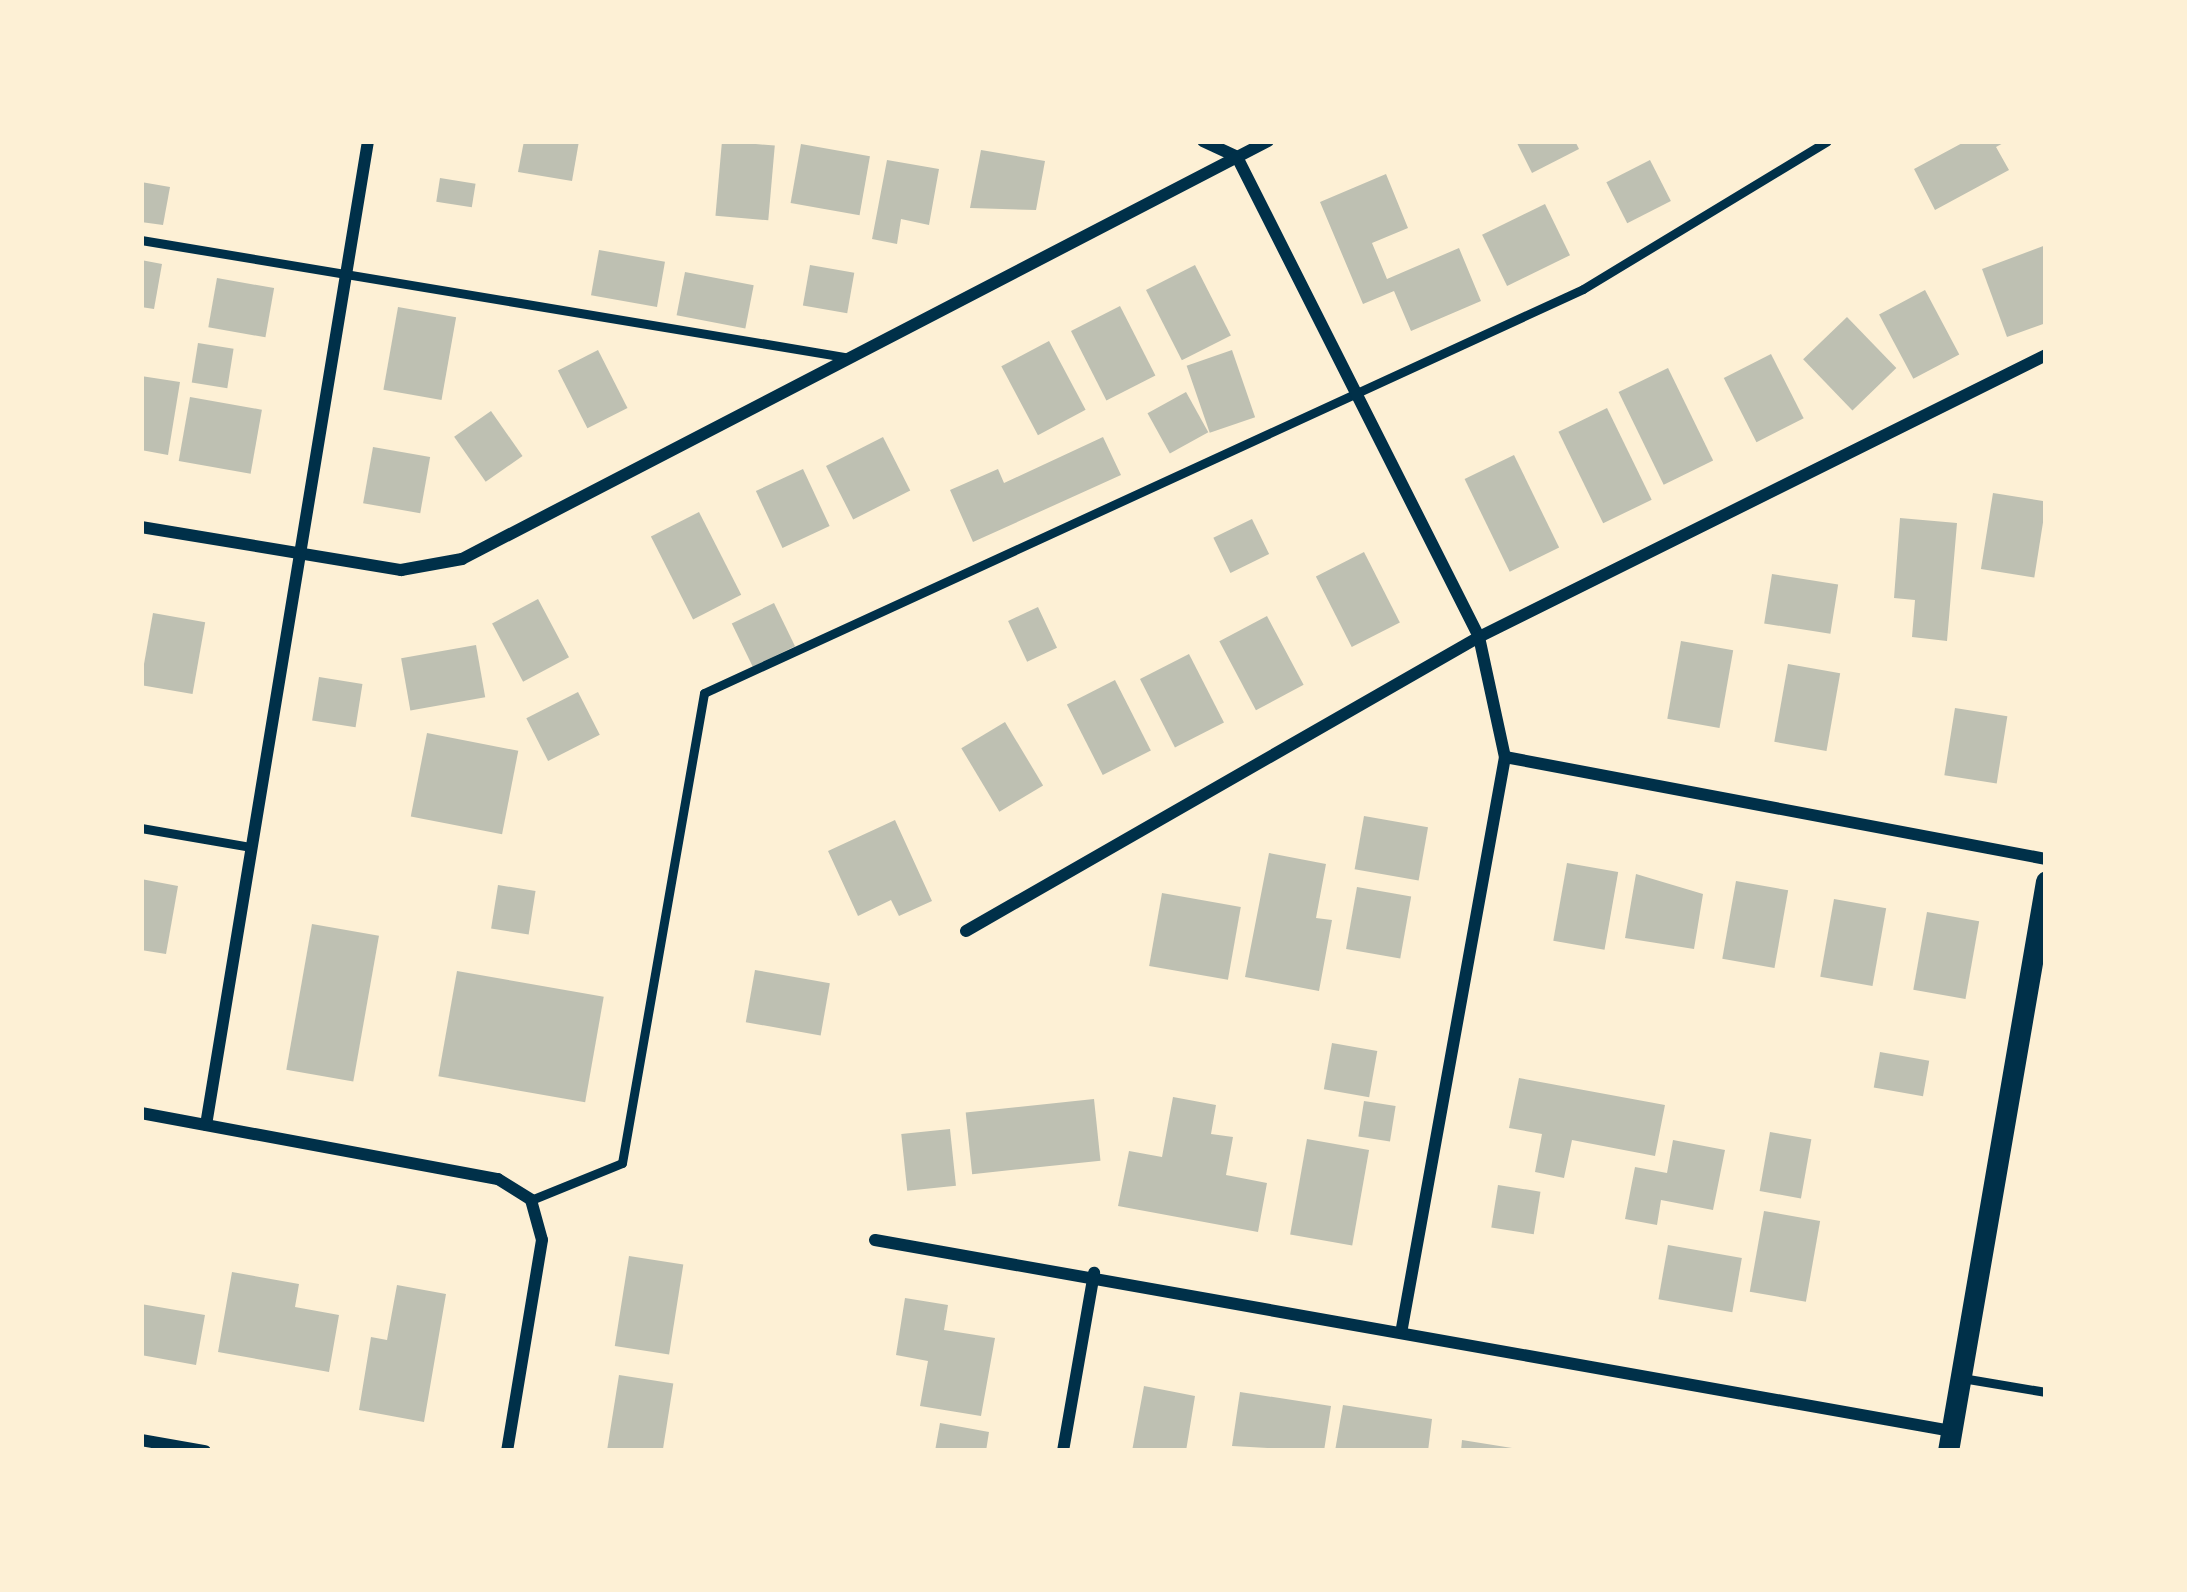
<!DOCTYPE html>
<style>
body{margin:0}
#map{position:relative;width:2187px;height:1592px;overflow:hidden;background:#fdf0d5;font-family:Inter,sans-serif}
div>[style]{position:absolute}
[style*='--x']{left:calc(var(--x)*1px);top:calc(var(--y)*1px);width:calc(var(--w)*1px);rotate:calc(var(--a)*1deg)}
.building>*{inset:0;background:#bec0b2;transform-origin:0 0}
.service>*{height:9px;margin:-4.5px;padding:0 4.5px;transform-origin:4.5px;border-radius:4.5px;background:#003049}
.minor>*{height:12px;margin:-6px;padding:0 6px;transform-origin:6px;border-radius:6px;background:#003049}
.tertiary>*{height:21px;margin:-10.5px;padding:0 10.5px;transform-origin:10.5px;border-radius:10.5px;background:#003049}
span{translate:-50% -50%;white-space:nowrap;text-align:center;line-height:1.15;-webkit-text-stroke:10px #fdf0d5;paint-order:stroke}
.frame{position:absolute;inset:0;border:144px solid #fdf0d5;pointer-events:none}
</style>
<div id="map">
<div class="building">
<i style="clip-path:polygon(524px 141px,579px 141px,572px 181px,518px 172px)"></i>
<i style="left:722px;top:141px;width:53px;height:75px;rotate:5deg"></i>
<i style="clip-path:polygon(1516px 141px,1575px 141px,1579px 149px,1532px 173px)"></i>
<i style="clip-path:polygon(1966px 141px,2007px 141px,1996px 147px,2009px 170px,1935px 210px,1914px 169px)"></i>
<i style="left:801px;top:144px;width:70px;height:60px;rotate:10deg"></i>
<i style="clip-path:polygon(981px 150px,1045px 161px,1036px 210px,970px 208px)"></i>
<i style="clip-path:polygon(887px 160px,939px 169px,929px 225px,901px 219px,897px 244px,872px 239px)"></i>
<i style="left:1650px;top:160px;width:46px;height:49px;rotate:63deg"></i>
<i style="clip-path:polygon(1386px 174px,1408px 228px,1372px 243px,1387px 279px,1459px 248px,1481px 301px,1411px 331px,1394px 291px,1363px 304px,1320px 202px)"></i>
<i style="left:440px;top:178px;width:36px;height:24px;rotate:9deg"></i>
<i style="clip-path:polygon(141px 182px,170px 187px,163px 225px,141px 222px)"></i>
<i style="left:1545px;top:204px;width:57px;height:70px;rotate:64deg"></i>
<i style="clip-path:polygon(2046px 245px,2046px 323px,2007px 337px,1982px 269px)"></i>
<i style="left:599px;top:250px;width:67px;height:46px;rotate:10deg"></i>
<i style="clip-path:polygon(141px 260px,162px 264px,154px 309px,141px 307px)"></i>
<i style="left:810px;top:265px;width:45px;height:41px;rotate:10deg"></i>
<i style="left:1195px;top:265px;width:79px;height:55px;rotate:63deg"></i>
<i style="left:685px;top:272px;width:70px;height:44px;rotate:11deg"></i>
<i style="left:217px;top:278px;width:58px;height:50px;rotate:10deg"></i>
<i style="left:1925px;top:290px;width:73px;height:52px;rotate:62deg"></i>
<i style="left:1120px;top:306px;width:78px;height:55px;rotate:63deg"></i>
<i style="left:398px;top:307px;width:59px;height:84px;rotate:10deg"></i>
<i style="left:1847px;top:317px;width:71px;height:61px;rotate:46deg"></i>
<i style="left:1049px;top:341px;width:78px;height:54px;rotate:62deg"></i>
<i style="left:198px;top:343px;width:36px;height:40px;rotate:9deg"></i>
<i style="left:598px;top:350px;width:65px;height:45px;rotate:63deg"></i>
<i style="left:1232px;top:350px;width:71px;height:48px;rotate:71deg"></i>
<i style="left:1771px;top:354px;width:72px;height:53px;rotate:63deg"></i>
<i style="left:1668px;top:368px;width:103px;height:55px;rotate:64deg"></i>
<i style="clip-path:polygon(141px 376px,180px 382px,168px 455px,141px 450px)"></i>
<i style="left:1186px;top:392px;width:46px;height:44px;rotate:61deg"></i>
<i style="left:190px;top:397px;width:73px;height:65px;rotate:10deg"></i>
<i style="left:1607px;top:408px;width:102px;height:54px;rotate:64deg"></i>
<i style="left:491px;top:411px;width:55px;height:45px;rotate:55deg"></i>
<i style="left:883px;top:437px;width:60px;height:64px;rotate:63deg"></i>
<i style="clip-path:polygon(1103px 437px,1121px 475px,973px 542px,950px 490px,998px 469px,1004px 483px)"></i>
<i style="left:373px;top:447px;width:58px;height:57px;rotate:10deg"></i>
<i style="left:1514px;top:455px;width:103px;height:55px;rotate:64deg"></i>
<i style="left:803px;top:469px;width:63px;height:52px;rotate:65deg"></i>
<i style="left:1993px;top:493px;width:54px;height:77px;rotate:9deg"></i>
<i style="left:699px;top:512px;width:93px;height:54px;rotate:63deg"></i>
<i style="clip-path:polygon(1900px 518px,1957px 523px,1947px 641px,1912px 637px,1915px 600px,1894px 598px)"></i>
<i style="left:1252px;top:519px;width:39px;height:43px;rotate:64deg"></i>
<i style="left:1364px;top:552px;width:79px;height:54px;rotate:63deg"></i>
<i style="left:1772px;top:574px;width:67px;height:50px;rotate:9deg"></i>
<i style="left:538px;top:599px;width:66px;height:52px;rotate:62deg"></i>
<i style="left:774px;top:603px;width:48px;height:47px;rotate:64deg"></i>
<i style="left:1038px;top:607px;width:45px;height:33px;rotate:65deg"></i>
<i style="left:153px;top:613px;width:53px;height:73px;rotate:10deg"></i>
<i style="left:1267px;top:616px;width:78px;height:54px;rotate:62deg"></i>
<i style="left:1681px;top:641px;width:53px;height:79px;rotate:10deg"></i>
<i style="left:476px;top:645px;width:53px;height:76px;rotate:80deg"></i>
<i style="left:1189px;top:654px;width:77px;height:55px;rotate:63deg"></i>
<i style="left:1788px;top:664px;width:53px;height:79px;rotate:10deg"></i>
<i style="left:319px;top:677px;width:44px;height:44px;rotate:9deg"></i>
<i style="left:1115px;top:680px;width:79px;height:54px;rotate:63deg"></i>
<i style="left:578px;top:692px;width:48px;height:58px;rotate:63deg"></i>
<i style="left:1955px;top:708px;width:53px;height:68px;rotate:9deg"></i>
<i style="left:1005px;top:722px;width:74px;height:51px;rotate:59deg"></i>
<i style="left:427px;top:733px;width:93px;height:85px;rotate:11deg"></i>
<i style="left:1364px;top:816px;width:65px;height:54px;rotate:10deg"></i>
<i style="clip-path:polygon(895px 820px,932px 901px,899px 916px,891px 900px,858px 916px,828px 851px)"></i>
<i style="clip-path:polygon(1269px 853px,1326px 864px,1316px 918px,1332px 920px,1319px 991px,1245px 977px)"></i>
<i style="left:1567px;top:863px;width:52px;height:79px;rotate:10deg"></i>
<i style="clip-path:polygon(1636px 874px,1703px 894px,1694px 949px,1625px 938px)"></i>
<i style="clip-path:polygon(141px 879px,178px 886px,166px 954px,141px 950px)"></i>
<i style="left:1736px;top:881px;width:53px;height:79px;rotate:10deg"></i>
<i style="left:498px;top:885px;width:38px;height:44px;rotate:9deg"></i>
<i style="left:1357px;top:887px;width:55px;height:63px;rotate:10deg"></i>
<i style="left:1162px;top:893px;width:80px;height:74px;rotate:10deg"></i>
<i style="left:1834px;top:899px;width:53px;height:79px;rotate:10deg"></i>
<i style="left:1927px;top:912px;width:53px;height:79px;rotate:10deg"></i>
<i style="left:312px;top:924px;width:68px;height:148px;rotate:10deg"></i>
<i style="left:755px;top:970px;width:76px;height:53px;rotate:10deg"></i>
<i style="left:457px;top:971px;width:149px;height:107px;rotate:10deg"></i>
<i style="left:1332px;top:1043px;width:46px;height:47px;rotate:10deg"></i>
<i style="left:1880px;top:1052px;width:50px;height:36px;rotate:10deg"></i>
<i style="clip-path:polygon(1519px 1078px,1665px 1105px,1655px 1156px,1572px 1140px,1564px 1178px,1535px 1172px,1542px 1134px,1509px 1128px)"></i>
<i style="clip-path:polygon(1173px 1097px,1216px 1105px,1211px 1134px,1233px 1137px,1226px 1175px,1267px 1183px,1258px 1232px,1118px 1206px,1129px 1151px,1162px 1157px)"></i>
<i style="left:1094px;top:1099px;width:62px;height:129px;rotate:84deg"></i>
<i style="left:1364px;top:1101px;width:32px;height:36px;rotate:9deg"></i>
<i style="left:950px;top:1129px;width:57px;height:49px;rotate:84deg"></i>
<i style="left:1770px;top:1132px;width:42px;height:60px;rotate:10deg"></i>
<i style="left:1307px;top:1139px;width:63px;height:97px;rotate:10deg"></i>
<i style="clip-path:polygon(1673px 1140px,1725px 1150px,1713px 1210px,1661px 1200px,1657px 1225px,1625px 1219px,1635px 1167px,1667px 1173px)"></i>
<i style="left:1498px;top:1185px;width:43px;height:43px;rotate:9deg"></i>
<i style="left:1764px;top:1211px;width:57px;height:82px;rotate:10deg"></i>
<i style="left:1668px;top:1245px;width:75px;height:55px;rotate:10deg"></i>
<i style="left:629px;top:1256px;width:55px;height:91px;rotate:9deg"></i>
<i style="clip-path:polygon(232px 1272px,299px 1284px,295px 1307px,339px 1315px,329px 1372px,218px 1352px)"></i>
<i style="clip-path:polygon(397px 1285px,446px 1294px,424px 1422px,359px 1410px,371px 1337px,387px 1340px)"></i>
<i style="clip-path:polygon(905px 1298px,948px 1305px,944px 1330px,995px 1338px,981px 1416px,920px 1406px,928px 1361px,896px 1355px)"></i>
<i style="clip-path:polygon(141px 1304px,205px 1315px,196px 1365px,141px 1355px)"></i>
<i style="left:619px;top:1375px;width:55px;height:77px;rotate:9deg"></i>
<i style="clip-path:polygon(1144px 1386px,1195px 1396px,1186px 1451px,1132px 1451px)"></i>
<i style="clip-path:polygon(1240px 1392px,1331px 1406px,1324px 1451px,1232px 1446px)"></i>
<i style="clip-path:polygon(1343px 1405px,1432px 1419px,1428px 1451px,1335px 1451px)"></i>
<i style="clip-path:polygon(940px 1423px,989px 1432px,986px 1451px,935px 1451px)"></i>
<i style="clip-path:polygon(1462px 1440px,1512px 1448px,1512px 1451px,1461px 1451px)"></i>
</div>
<div class="service">
<i style="--x:141;--y:240;--w:714;--a:9.44"></i>
<i style="--x:141;--y:828;--w:112;--a:9.8"></i>
<i style="--x:531;--y:1200;--w:98;--a:-22.1"></i>
<i style="--x:622;--y:1163;--w:477;--a:-80.1"></i>
<i style="--x:704;--y:693;--w:967;--a:-24.68"></i>
<i style="--x:1583;--y:289;--w:285;--a:-31.2"></i>
<i style="--x:1962;--y:1378;--w:85;--a:9.5"></i>
</div>
<div class="minor">
<i style="--x:1203;--y:141;--w:38;--a:25"></i>
<i style="--x:1237;--y:157;--w:538;--a:63.24"></i>
<i style="--x:1479;--y:637;--w:123;--a:77.8"></i>
<i style="--x:1505;--y:757;--w:585;--a:100.23"></i>
<i style="--x:141;--y:527;--w:264;--a:9.4"></i>
<i style="--x:401;--y:570;--w:62;--a:-10.2"></i>
<i style="--x:462;--y:559;--w:908;--a:-27.41"></i>
<i style="--x:1505;--y:757;--w:551;--a:10.68"></i>
<i style="--x:966;--y:931;--w:591;--a:-29.82"></i>
<i style="--x:1479;--y:637;--w:633;--a:-26.44"></i>
<i style="--x:141;--y:1113;--w:363;--a:10.5"></i>
<i style="--x:498;--y:1179;--w:39;--a:32"></i>
<i style="--x:531;--y:1200;--w:41;--a:74.6"></i>
<i style="--x:542;--y:1240;--w:214;--a:99.4"></i>
<i style="--x:206;--y:1125;--w:997;--a:-80.65"></i>
<i style="--x:875;--y:1240;--w:1094;--a:10.06"></i>
<i style="--x:141;--y:1440;--w:65;--a:9.8"></i>
<i style="--x:1063;--y:1451;--w:181;--a:-80.1"></i>
</div>
<div class="tertiary">
<i style="--x:1948;--y:1451;--w:578;--a:-80.24"></i>
</div>
<div class="frame"></div>
</div>
